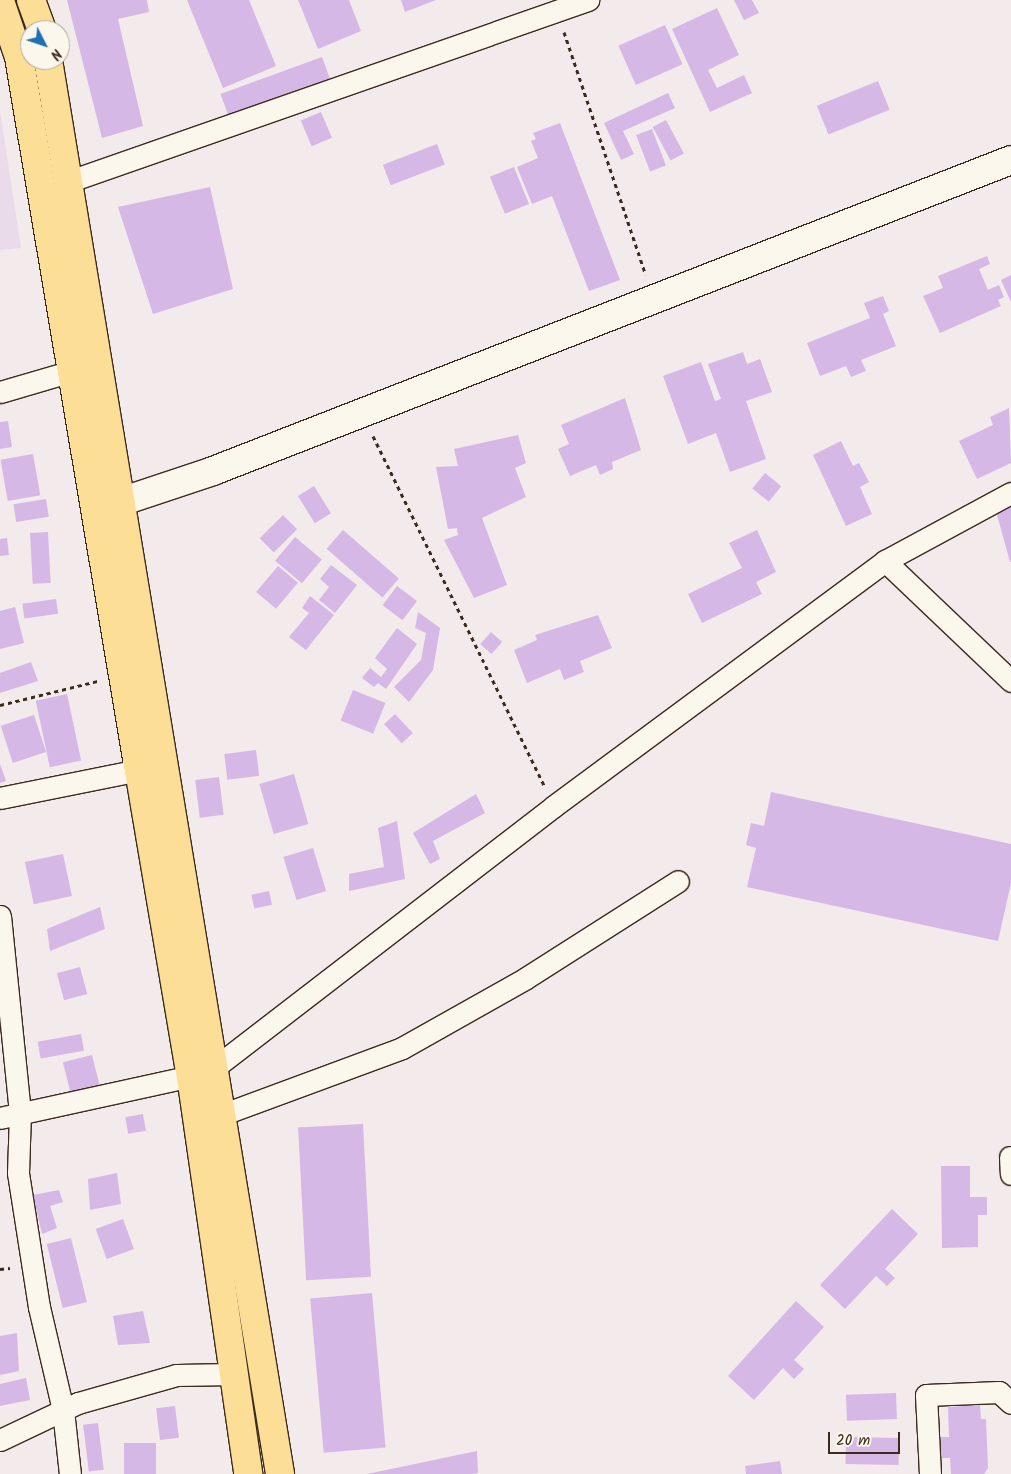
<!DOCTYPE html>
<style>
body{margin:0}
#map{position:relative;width:1011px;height:1474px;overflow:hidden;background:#f3eaeb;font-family:Kalam,sans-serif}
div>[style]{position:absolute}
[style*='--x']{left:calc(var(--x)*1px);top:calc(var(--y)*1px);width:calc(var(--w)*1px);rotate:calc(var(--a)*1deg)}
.built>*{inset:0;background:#eadbea}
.building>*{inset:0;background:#d5b8e6;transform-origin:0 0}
.path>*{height:3px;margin-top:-1.5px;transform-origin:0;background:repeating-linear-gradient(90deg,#3b2a1e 0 4px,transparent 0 8px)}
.roads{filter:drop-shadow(1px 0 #3b2a1e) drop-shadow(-1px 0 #3b2a1e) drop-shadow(0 1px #3b2a1e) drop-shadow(0 -1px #3b2a1e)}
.minor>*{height:21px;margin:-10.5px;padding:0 10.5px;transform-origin:10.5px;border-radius:10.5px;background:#fbf7ec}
.secondary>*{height:28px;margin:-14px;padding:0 14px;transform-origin:14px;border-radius:14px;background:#fbf7ec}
.trunk>*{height:28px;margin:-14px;padding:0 14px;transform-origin:14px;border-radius:14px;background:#fcde96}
span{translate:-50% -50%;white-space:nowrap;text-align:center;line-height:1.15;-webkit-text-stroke:4px #fbf7ec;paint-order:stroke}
.north{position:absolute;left:20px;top:20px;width:50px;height:50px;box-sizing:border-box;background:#fbf7ec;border:1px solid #aea59a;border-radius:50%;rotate:131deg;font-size:14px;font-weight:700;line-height:20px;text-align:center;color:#3b2a1e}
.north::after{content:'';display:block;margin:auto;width:18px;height:22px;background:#1f6fb2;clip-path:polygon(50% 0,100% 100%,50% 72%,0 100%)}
.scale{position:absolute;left:828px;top:1432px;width:72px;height:22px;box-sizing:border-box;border:2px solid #3b2a1e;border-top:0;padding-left:6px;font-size:15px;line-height:18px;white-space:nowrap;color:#3b2a1e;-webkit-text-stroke:4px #fbf7ec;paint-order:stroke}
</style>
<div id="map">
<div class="built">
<i style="clip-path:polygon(0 111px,21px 248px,0 250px)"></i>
</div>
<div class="building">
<i style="clip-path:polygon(67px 0,147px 0,149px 12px,118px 19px,143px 126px,102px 138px)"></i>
<i style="clip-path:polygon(187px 0,249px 0,276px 66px,223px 88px)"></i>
<i style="clip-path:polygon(298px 0,349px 0,361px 31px,318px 49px)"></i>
<i style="clip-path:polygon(401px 0,436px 0,405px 12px)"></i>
<i style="clip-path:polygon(734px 0,752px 0,759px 13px,744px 20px)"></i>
<i style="clip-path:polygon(717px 8px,739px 55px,708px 70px,717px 88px,744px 75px,752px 93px,710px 112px,672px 29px)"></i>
<i style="left:665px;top:25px;width:43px;height:51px;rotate:66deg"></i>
<i style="left:322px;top:57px;width:23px;height:108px;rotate:70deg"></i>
<i style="left:878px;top:81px;width:31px;height:66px;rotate:68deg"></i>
<i style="clip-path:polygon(668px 93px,675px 108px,623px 131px,634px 154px,621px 160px,604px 123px)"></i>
<i style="left:321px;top:112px;width:28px;height:22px;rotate:67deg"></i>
<i style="left:666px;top:120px;width:38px;height:15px;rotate:62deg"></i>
<i style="clip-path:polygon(560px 123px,620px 280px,589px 291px,552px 196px,532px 204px,517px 167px,538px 158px,531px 141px,536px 139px,533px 133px)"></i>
<i style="left:652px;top:129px;width:39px;height:17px;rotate:69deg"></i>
<i style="left:437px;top:144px;width:22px;height:58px;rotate:69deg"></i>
<i style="left:514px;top:167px;width:40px;height:26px;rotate:68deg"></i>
<i style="clip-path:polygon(210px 187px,233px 289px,153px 314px,118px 207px)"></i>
<i style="clip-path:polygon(987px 256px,990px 264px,979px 269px,988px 290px,999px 285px,1004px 297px,998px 300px,1001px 306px,940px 333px,923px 296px,943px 288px,938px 276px)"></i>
<i style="clip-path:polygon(1011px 275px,1011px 302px,1001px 280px)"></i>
<i style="clip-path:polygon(883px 296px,889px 311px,883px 314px,896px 346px,861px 360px,866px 371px,851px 377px,846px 366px,820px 376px,807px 343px,870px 318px,864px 303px)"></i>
<i style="clip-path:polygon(743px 352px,747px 364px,760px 359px,772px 392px,746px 401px,766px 459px,730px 472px,716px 433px,688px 444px,663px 376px,701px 362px,715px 401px,721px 399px,708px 364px)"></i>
<i style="clip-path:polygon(625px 398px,641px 450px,612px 462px,613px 469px,600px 475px,596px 465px,570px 476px,558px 449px,569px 444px,561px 425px)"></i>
<i style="clip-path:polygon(1009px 408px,1011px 463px,977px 479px,959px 441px,993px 425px,990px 417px)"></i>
<i style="clip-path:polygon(8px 421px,12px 447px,0 449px,0 422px)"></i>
<i style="clip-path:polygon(518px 435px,526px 463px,515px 468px,526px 497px,482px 518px,507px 585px,474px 598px,444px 540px,458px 535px,457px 528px,448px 529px,436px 467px,458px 466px,454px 449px)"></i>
<i style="clip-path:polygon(841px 441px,853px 466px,859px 463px,869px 482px,860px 487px,872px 514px,846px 526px,813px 455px)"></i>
<i style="left:33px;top:454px;width:42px;height:33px;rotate:80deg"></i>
<i style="left:765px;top:473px;width:21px;height:20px;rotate:39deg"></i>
<i style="left:314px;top:486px;width:32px;height:19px;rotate:58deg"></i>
<i style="left:46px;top:499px;width:18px;height:33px;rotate:81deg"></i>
<i style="clip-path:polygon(1011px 507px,1011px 562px,1010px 562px,996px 511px)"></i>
<i style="left:283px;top:515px;width:20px;height:33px;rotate:45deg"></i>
<i style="left:343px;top:530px;width:74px;height:25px;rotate:41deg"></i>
<i style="clip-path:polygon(757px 530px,776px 572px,756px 582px,762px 594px,702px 623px,688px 594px,742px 568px,729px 543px)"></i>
<i style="left:48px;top:532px;width:51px;height:18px;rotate:87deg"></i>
<i style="left:295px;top:537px;width:35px;height:31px;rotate:40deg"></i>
<i style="clip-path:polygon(7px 538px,9px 555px,0 556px,0 539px)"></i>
<i style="clip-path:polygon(331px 565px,357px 585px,335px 613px,319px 600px,329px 587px,320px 579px)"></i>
<i style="left:278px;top:566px;width:26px;height:34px;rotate:40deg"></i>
<i style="left:397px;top:586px;width:25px;height:24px;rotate:37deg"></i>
<i style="clip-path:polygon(310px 596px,334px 615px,306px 650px,289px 637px,309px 613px,302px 608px)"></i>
<i style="left:56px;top:599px;width:15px;height:34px;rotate:82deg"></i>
<i style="clip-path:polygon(15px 607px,24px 643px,0 649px,0 611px)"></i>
<i style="clip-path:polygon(418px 612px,440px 628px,433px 670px,409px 702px,394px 687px,421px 660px,426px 633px,415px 628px)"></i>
<i style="clip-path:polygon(598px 615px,612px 648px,580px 661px,584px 672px,564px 680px,560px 669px,527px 683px,514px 650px,537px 640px,535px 635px)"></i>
<i style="clip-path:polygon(397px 628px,417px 644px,386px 689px,378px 683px,374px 687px,362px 678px,370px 668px,381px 677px,387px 669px,375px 658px)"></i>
<i style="left:491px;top:632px;width:15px;height:16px;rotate:42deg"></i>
<i style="clip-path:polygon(31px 662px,38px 681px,0 693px,0 673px)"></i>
<i style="left:353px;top:690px;width:35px;height:33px;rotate:22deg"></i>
<i style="left:67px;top:694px;width:68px;height:32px;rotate:78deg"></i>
<i style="left:395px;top:714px;width:26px;height:15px;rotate:47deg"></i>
<i style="left:34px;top:715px;width:39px;height:35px;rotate:72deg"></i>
<i style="left:256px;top:750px;width:26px;height:32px;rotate:83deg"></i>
<i style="clip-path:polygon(0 764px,6px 781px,0 783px)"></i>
<i style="left:294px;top:774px;width:52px;height:36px;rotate:74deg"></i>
<i style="left:219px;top:777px;width:38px;height:24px;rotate:83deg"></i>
<i style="clip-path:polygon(771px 792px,1011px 844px,1011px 883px,998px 941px,747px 887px,756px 848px,746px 845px,751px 823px,764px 826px)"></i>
<i style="clip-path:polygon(476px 794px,485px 813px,433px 841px,440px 859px,430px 864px,413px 833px)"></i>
<i style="clip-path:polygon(397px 821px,405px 879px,349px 891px,349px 874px,384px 867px,378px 828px)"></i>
<i style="left:313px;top:848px;width:45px;height:31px;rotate:73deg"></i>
<i style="left:63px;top:854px;width:43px;height:39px;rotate:78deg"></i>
<i style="left:269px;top:891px;width:14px;height:18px;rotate:78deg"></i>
<i style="clip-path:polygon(100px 907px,105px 929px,50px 951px,47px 929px)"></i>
<i style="left:80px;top:967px;width:28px;height:24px;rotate:75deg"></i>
<i style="left:81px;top:1034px;width:17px;height:44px;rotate:80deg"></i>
<i style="left:92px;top:1055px;width:34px;height:30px;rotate:76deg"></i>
<i style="left:143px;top:1114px;width:17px;height:18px;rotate:80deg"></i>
<i style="left:363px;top:1124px;width:153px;height:65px;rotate:87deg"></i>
<i style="clip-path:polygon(941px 1166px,970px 1166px,970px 1197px,987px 1197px,987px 1215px,978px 1215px,978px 1247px,942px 1248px)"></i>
<i style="clip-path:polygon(117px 1173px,121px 1204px,90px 1210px,88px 1179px)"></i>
<i style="clip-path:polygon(59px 1190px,63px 1202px,50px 1206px,57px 1228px,42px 1234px,33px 1195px)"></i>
<i style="clip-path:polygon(892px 1209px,918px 1234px,885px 1269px,895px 1278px,887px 1286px,876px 1276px,845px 1309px,820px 1285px)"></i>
<i style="left:123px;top:1219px;width:32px;height:29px;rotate:70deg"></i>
<i style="left:71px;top:1238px;width:66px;height:25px;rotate:76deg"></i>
<i style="left:372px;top:1293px;width:155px;height:62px;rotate:85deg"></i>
<i style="clip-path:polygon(796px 1301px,824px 1327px,794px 1360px,804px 1369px,794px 1379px,783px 1368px,754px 1400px,728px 1376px)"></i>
<i style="clip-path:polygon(143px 1311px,150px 1343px,118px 1345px,113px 1316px)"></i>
<i style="clip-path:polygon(17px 1333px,19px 1371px,0 1375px,0 1336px)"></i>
<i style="clip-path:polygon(26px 1378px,30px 1400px,0 1406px,0 1384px)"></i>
<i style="left:896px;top:1393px;width:26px;height:50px;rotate:88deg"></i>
<i style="clip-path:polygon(980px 1405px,981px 1419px,986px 1419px,988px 1468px,984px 1474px,951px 1474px,950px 1458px,938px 1458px,937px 1437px,949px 1437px,948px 1407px)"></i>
<i style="left:175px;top:1406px;width:32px;height:19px;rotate:83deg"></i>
<i style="left:98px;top:1423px;width:47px;height:15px;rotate:83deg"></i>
<i style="left:846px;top:1437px;width:53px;height:27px;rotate:1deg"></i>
<i style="left:156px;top:1443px;width:31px;height:32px;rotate:90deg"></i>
<i style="clip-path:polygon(477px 1451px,478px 1473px,473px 1474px,367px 1474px)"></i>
<i style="clip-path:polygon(780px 1461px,782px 1474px,746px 1474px,745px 1466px)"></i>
</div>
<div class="path">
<i style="--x:564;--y:32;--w:256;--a:71.4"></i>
<i style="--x:373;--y:436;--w:389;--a:63.9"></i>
<i style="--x:0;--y:705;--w:101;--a:-13.8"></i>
<i style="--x:0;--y:1269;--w:10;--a:-6"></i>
</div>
<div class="roads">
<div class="minor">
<i style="--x:70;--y:181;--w:549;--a:-19.26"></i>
<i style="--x:0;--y:392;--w:75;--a:-16.3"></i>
<i style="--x:885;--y:561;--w:143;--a:-28.4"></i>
<i style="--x:0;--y:798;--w:142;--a:-11.4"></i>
<i style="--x:0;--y:916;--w:198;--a:84.2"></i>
<i style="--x:20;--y:1113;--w:60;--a:91.9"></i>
<i style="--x:18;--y:1173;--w:136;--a:81.1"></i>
<i style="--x:39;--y:1307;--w:106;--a:76.9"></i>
<i style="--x:63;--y:1410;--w:64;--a:83.8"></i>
<i style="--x:214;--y:1068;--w:429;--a:-37.6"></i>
<i style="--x:554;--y:806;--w:412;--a:-36.5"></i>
<i style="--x:885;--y:561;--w:174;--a:43.6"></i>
<i style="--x:221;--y:1115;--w:193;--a:-20.3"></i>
<i style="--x:402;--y:1048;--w:142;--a:-29.4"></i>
<i style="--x:526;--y:978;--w:180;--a:-32.5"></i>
<i style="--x:0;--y:1118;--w:196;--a:-12.4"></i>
<i style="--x:1010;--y:1157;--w:17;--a:87"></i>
<i style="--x:0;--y:1440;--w:86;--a:-25.4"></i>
<i style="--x:78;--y:1403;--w:102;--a:-15.9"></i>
<i style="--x:176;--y:1375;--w:58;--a:-1"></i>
<i style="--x:930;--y:1474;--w:79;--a:-92.9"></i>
<i style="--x:926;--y:1395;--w:73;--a:-2.4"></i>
<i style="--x:999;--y:1392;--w:16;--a:43"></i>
</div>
<div class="secondary">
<i style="--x:99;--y:509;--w:120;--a:-18.4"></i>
<i style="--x:213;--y:471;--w:856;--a:-21.29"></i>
</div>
<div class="trunk">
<i style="--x:31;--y:0;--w:32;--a:70"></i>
<i style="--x:0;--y:1;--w:59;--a:71.3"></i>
<i style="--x:19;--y:57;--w:723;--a:80.45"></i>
<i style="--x:139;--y:770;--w:310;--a:80.4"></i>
<i style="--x:191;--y:1076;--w:402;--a:81.8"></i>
<i style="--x:48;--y:60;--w:1433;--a:80.68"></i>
</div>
</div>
<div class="north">N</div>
<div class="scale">20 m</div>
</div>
